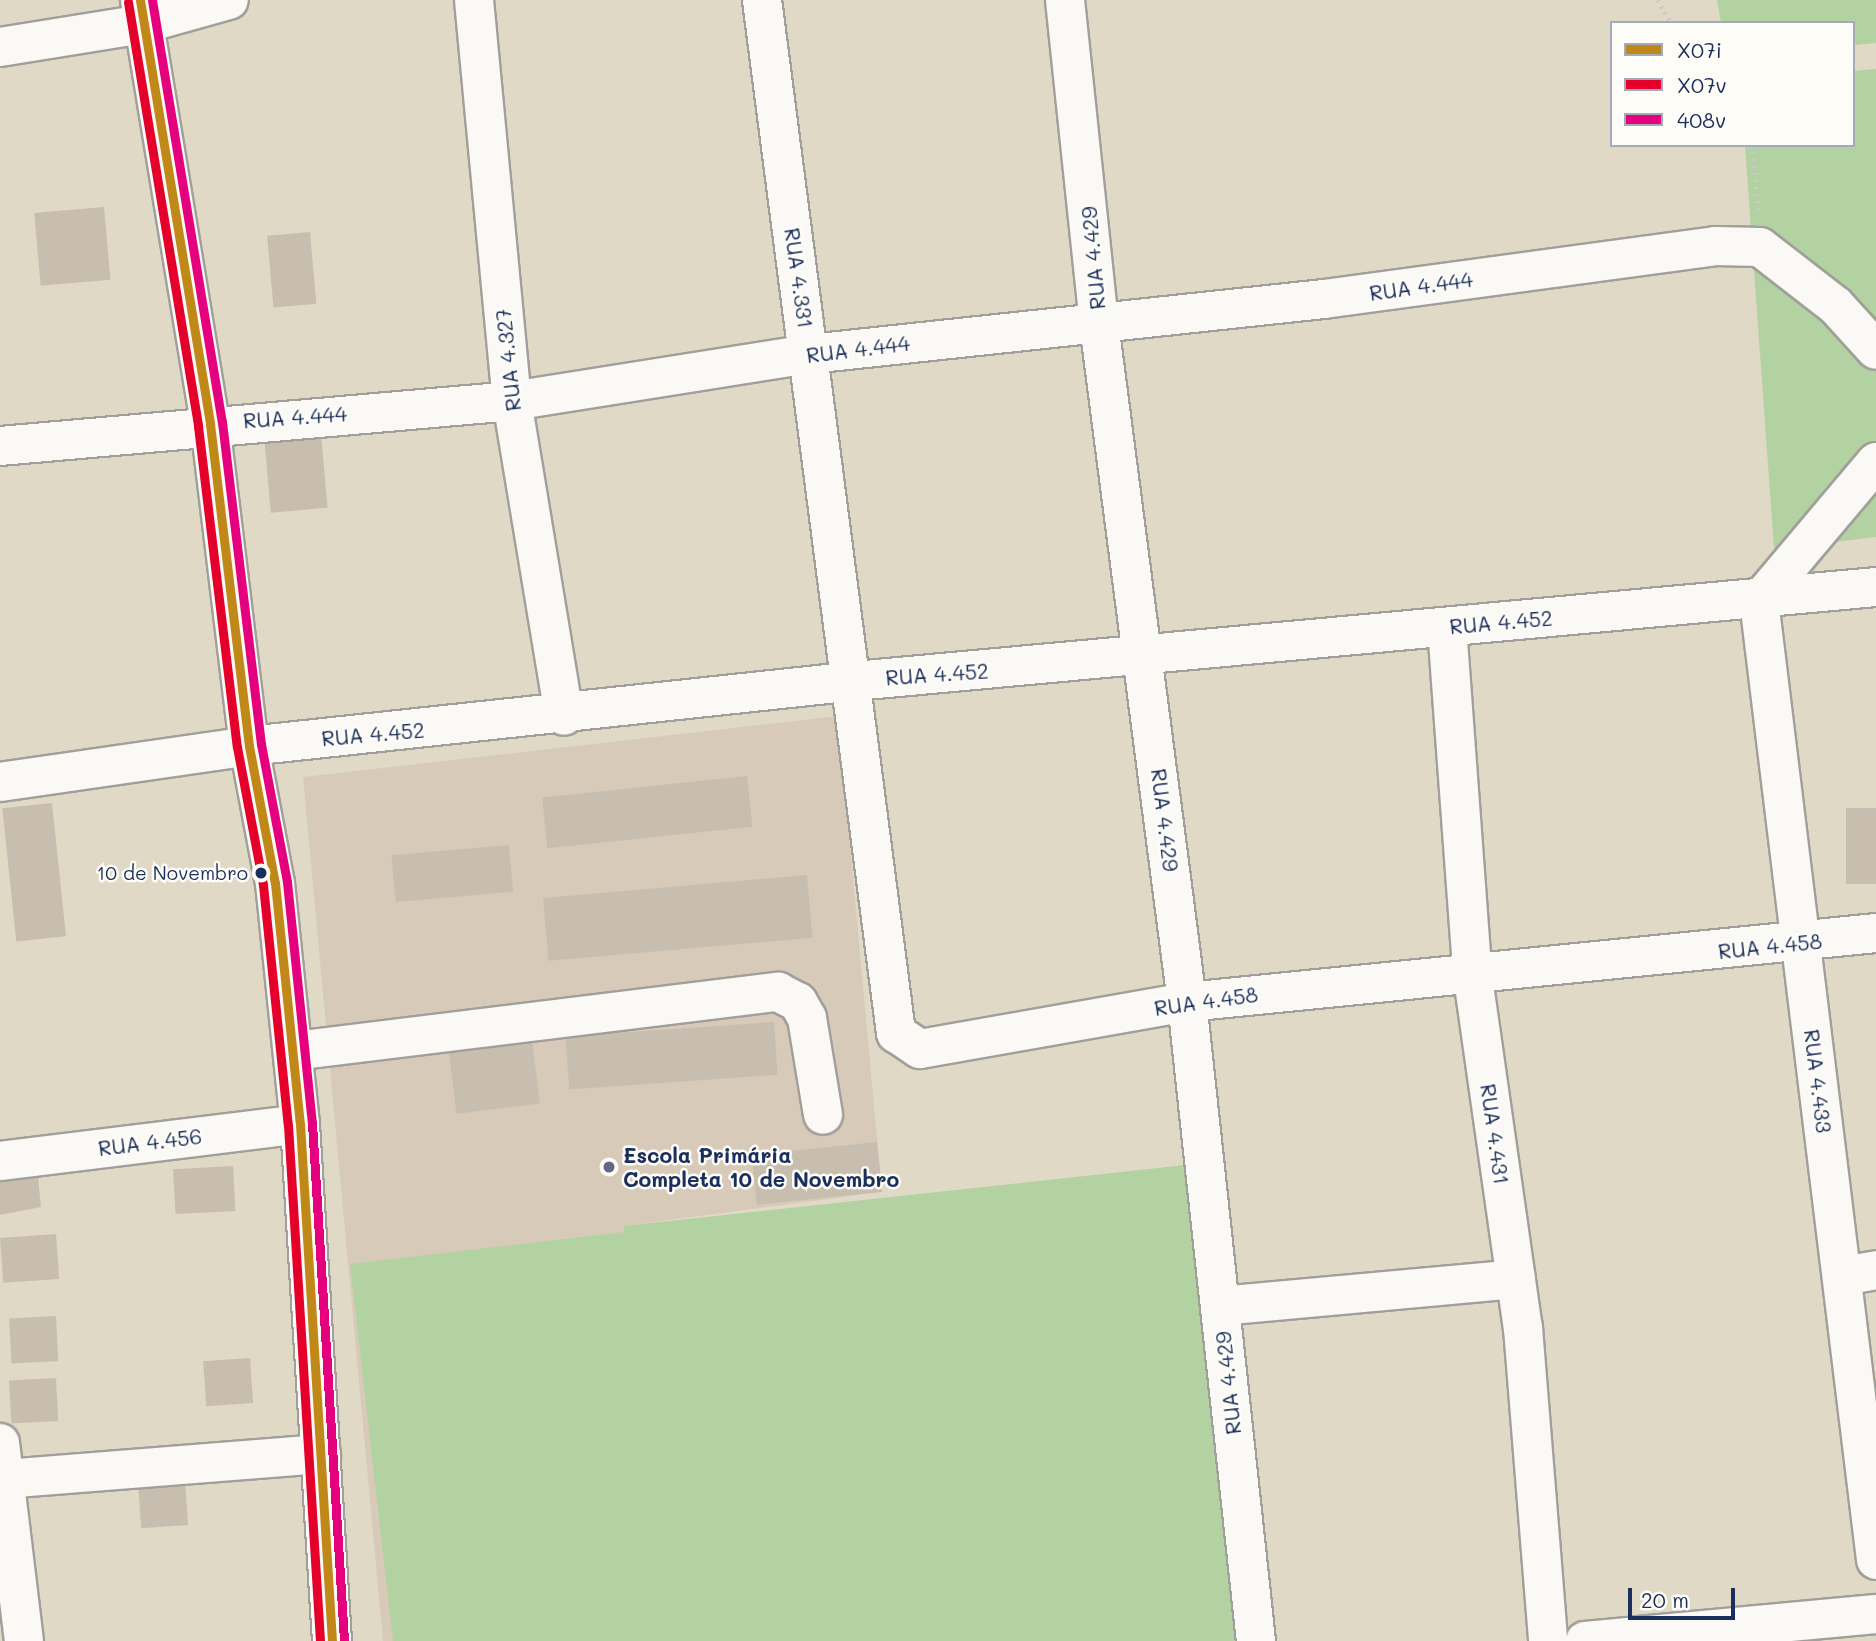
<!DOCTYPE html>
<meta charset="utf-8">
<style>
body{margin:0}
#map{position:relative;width:1876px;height:1641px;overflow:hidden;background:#e0d9c6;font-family:Mali,sans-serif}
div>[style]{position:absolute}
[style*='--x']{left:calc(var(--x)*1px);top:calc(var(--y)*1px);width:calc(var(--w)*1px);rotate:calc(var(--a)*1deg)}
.built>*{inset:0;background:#d8cab8}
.green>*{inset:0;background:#b2d2a1}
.building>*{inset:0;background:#c8beaf;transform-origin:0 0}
.path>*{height:4.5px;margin-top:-2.25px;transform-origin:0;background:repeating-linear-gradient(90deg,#c9c9c8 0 2px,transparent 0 7px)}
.roads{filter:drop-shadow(2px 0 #a19f9a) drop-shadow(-2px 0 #a19f9a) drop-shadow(0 2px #a19f9a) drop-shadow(0 -2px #a19f9a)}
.minor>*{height:38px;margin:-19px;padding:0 19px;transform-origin:19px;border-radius:19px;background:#faf9f6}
.bus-1>*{height:9px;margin:-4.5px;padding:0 4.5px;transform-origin:4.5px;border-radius:4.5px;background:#c08818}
.bus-2>*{height:9px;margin:-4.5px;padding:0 4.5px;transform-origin:4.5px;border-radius:4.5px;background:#e4002b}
.bus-3>*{height:9px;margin:-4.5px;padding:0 4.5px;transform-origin:4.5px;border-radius:4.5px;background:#e5007d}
.dots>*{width:19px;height:19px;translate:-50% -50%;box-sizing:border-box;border:4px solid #fdfcf7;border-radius:50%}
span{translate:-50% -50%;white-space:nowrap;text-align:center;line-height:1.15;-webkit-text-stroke:5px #fdfcf7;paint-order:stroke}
.bus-label{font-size:19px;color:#1b2f5e}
.right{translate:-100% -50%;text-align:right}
.street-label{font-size:21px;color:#1b2f5e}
.poi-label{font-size:21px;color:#1b2f5e;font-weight:700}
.left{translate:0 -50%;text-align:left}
.legend{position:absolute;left:1610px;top:21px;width:245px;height:126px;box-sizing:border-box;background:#fdfcf7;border:2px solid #a3aaba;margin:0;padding:9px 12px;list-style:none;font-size:21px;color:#1b2f5e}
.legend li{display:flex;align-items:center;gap:14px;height:35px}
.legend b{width:35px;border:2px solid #a3aaba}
.scale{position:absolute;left:1628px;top:1588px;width:107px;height:32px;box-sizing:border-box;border:4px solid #1b2f5e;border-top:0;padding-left:9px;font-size:21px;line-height:24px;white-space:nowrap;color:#1b2f5e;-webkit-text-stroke:5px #fdfcf7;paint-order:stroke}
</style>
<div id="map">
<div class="built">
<i style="clip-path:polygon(838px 716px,882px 1192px,623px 1226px,668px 1641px,383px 1641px,303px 777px)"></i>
</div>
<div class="green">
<i style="clip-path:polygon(1717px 0,1876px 0,1876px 43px,1853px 45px,1853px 23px,1721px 23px)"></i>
<i style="clip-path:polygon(1876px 69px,1876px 537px,1774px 549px,1745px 145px,1853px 145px,1853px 71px)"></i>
<i style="clip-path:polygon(1204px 1163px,1245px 1641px,393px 1641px,350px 1264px,624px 1232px,623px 1226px)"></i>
</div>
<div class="building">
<i style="left:104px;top:207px;width:73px;height:70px;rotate:85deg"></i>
<i style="left:310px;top:232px;width:72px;height:43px;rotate:85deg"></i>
<i style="left:321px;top:433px;width:75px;height:57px;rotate:85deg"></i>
<i style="left:747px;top:776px;width:51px;height:206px;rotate:84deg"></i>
<i style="left:52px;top:803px;width:134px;height:50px;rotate:84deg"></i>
<i style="left:1876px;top:808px;width:76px;height:30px;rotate:90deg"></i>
<i style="left:509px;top:845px;width:47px;height:118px;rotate:85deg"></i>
<i style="left:807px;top:875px;width:63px;height:265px;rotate:85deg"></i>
<i style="left:774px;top:1022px;width:53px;height:209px;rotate:86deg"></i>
<i style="left:532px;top:1040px;width:64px;height:84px;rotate:83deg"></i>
<i style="left:877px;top:1142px;width:50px;height:126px;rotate:84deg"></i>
<i style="clip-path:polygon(37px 1166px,41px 1207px,0 1215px,0 1170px)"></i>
<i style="left:233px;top:1166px;width:45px;height:60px;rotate:87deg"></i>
<i style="left:56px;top:1234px;width:45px;height:56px;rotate:86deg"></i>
<i style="left:56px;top:1316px;width:45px;height:47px;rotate:87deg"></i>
<i style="left:250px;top:1358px;width:45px;height:47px;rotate:86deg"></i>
<i style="left:56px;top:1378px;width:43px;height:47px;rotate:87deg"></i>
<i style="left:185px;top:1481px;width:44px;height:47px;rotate:86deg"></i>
</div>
<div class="path">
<i style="--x:1658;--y:0;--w:26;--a:61"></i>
<i style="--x:1752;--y:145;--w:66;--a:83.9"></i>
</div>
<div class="roads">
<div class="minor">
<i style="--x:140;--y:0;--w:430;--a:80.6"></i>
<i style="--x:210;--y:424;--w:324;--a:83.1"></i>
<i style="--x:249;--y:746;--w:139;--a:79.3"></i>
<i style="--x:275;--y:883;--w:242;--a:84.1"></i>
<i style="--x:300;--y:1124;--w:518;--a:86.46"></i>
<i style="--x:474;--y:0;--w:403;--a:84.6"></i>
<i style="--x:512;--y:401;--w:319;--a:80.6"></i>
<i style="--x:762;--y:0;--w:1042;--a:82.61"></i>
<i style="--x:896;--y:1033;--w:29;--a:34"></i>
<i style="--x:920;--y:1049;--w:271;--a:-10"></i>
<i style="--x:1187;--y:1002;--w:692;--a:-5.72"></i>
<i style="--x:1065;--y:0;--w:326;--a:84"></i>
<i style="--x:1099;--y:324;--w:684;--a:82.6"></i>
<i style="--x:1187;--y:1002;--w:643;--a:83.84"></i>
<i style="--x:0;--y:47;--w:145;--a:-9.1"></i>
<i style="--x:143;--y:24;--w:89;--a:-15.6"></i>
<i style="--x:0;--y:446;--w:514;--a:-5.02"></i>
<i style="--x:512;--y:401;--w:302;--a:-9"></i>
<i style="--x:810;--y:354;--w:517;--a:-6.11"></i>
<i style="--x:1324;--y:299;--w:395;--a:-7.7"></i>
<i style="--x:1715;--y:246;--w:45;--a:1.3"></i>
<i style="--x:1760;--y:247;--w:96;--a:37.8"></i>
<i style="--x:1836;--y:306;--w:59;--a:47.7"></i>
<i style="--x:1876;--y:462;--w:182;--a:130.1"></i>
<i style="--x:1759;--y:601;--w:966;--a:83.04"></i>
<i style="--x:1447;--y:627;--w:345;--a:85.8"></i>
<i style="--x:1472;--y:971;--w:361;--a:81.9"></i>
<i style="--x:1523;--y:1328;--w:314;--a:85.4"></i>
<i style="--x:0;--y:782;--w:252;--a:-8.2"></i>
<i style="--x:249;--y:746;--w:609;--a:-6.12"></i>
<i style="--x:855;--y:681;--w:1025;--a:-5.26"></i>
<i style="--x:294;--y:1051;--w:488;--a:-7"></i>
<i style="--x:778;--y:992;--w:22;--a:27"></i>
<i style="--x:798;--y:1002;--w:18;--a:61"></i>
<i style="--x:807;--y:1018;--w:98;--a:80.6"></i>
<i style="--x:0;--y:1161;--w:302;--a:-7"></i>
<i style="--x:1843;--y:1276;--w:34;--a:-10"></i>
<i style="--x:1220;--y:1306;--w:297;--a:-5.2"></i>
<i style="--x:0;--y:1443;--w:199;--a:83.1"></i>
<i style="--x:4;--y:1479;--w:318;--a:-4.5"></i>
<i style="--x:1585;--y:1641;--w:292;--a:-5.3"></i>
</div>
</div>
<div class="bus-1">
<i style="--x:140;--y:0;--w:430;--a:80.6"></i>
<i style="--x:210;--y:424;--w:324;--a:83.1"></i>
<i style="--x:249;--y:746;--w:139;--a:79.3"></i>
<i style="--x:275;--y:883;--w:242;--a:84.1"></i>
<i style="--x:300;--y:1124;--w:518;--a:86.46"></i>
</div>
<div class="bus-2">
<i style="--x:128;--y:2;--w:430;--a:80.6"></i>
<i style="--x:198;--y:426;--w:323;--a:83.1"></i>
<i style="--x:237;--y:747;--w:140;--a:79.3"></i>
<i style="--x:263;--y:885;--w:241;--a:84.1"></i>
<i style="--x:288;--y:1125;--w:517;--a:86.45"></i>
</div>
<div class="bus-3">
<i style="--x:152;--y:0;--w:428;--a:80.6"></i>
<i style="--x:222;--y:422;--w:324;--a:83.1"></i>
<i style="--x:261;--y:744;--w:140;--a:79.3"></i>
<i style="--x:287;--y:882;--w:242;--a:84.1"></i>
<i style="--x:312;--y:1123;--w:518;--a:86.46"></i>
</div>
<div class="dots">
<i style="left:261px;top:873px;background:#1b2f5e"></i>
<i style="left:609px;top:1167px;background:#606a82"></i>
</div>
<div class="bus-label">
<span class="right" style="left:248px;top:873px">10 de Novembro</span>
</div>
<div class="street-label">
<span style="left:1093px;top:258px;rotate:-95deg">RUA 4.429</span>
<span style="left:799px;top:278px;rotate:82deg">RUA 4.331</span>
<span style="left:1421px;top:286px;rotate:-8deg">RUA 4.444</span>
<span style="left:858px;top:349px;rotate:-7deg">RUA 4.444</span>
<span style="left:508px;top:360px;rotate:-96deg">RUA 4.327</span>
<span style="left:295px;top:417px;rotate:-4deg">RUA 4.444</span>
<span style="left:1501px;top:622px;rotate:-5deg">RUA 4.452</span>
<span style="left:937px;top:674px;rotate:-4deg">RUA 4.452</span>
<span style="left:373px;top:734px;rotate:-5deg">RUA 4.452</span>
<span style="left:1165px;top:820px;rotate:83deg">RUA 4.429</span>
<span style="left:1770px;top:946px;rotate:-6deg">RUA 4.458</span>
<span style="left:1206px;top:1001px;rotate:-8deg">RUA 4.458</span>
<span style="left:1818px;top:1081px;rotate:83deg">RUA 4.433</span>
<span style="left:1495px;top:1134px;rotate:82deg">RUA 4.431</span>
<span style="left:150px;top:1142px;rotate:-7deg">RUA 4.456</span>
<span style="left:1228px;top:1383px;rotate:-96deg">RUA 4.429</span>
</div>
<div class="poi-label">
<span class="left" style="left:623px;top:1167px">Escola Primária<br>Completa 10 de Novembro</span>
</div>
<ul class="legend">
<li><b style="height:9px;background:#c08818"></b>X07i</li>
<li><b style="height:9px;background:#e4002b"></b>X07v</li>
<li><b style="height:9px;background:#e5007d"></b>408v</li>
</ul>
<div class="scale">20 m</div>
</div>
